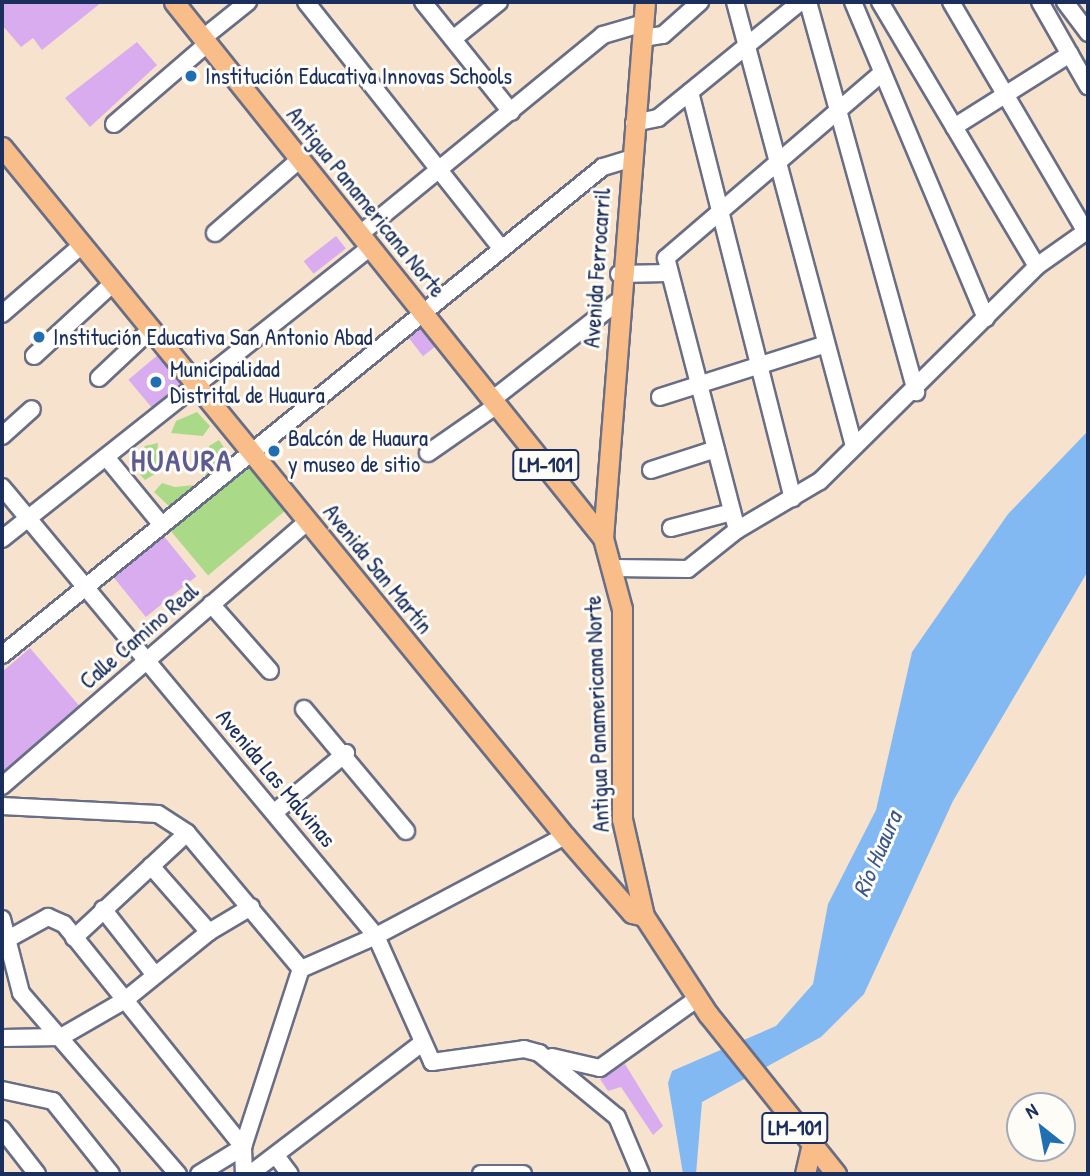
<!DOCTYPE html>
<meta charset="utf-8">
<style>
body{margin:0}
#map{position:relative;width:1090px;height:1176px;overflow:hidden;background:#f7e3cd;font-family:"Patrick Hand",sans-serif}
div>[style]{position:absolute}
.green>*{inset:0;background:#aada88;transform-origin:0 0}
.water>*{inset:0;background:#82b9f2}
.building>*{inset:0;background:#d8acef;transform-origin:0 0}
.roads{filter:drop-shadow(2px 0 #686e85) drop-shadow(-2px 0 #686e85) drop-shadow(0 2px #686e85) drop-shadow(0 -2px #686e85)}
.minor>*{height:16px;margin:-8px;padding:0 8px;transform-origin:8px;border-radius:8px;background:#fff}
.major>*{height:19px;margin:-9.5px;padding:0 9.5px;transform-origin:9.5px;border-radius:9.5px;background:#f8bd89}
.dots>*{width:19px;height:19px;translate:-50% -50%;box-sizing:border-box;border:4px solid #fdfcf7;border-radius:50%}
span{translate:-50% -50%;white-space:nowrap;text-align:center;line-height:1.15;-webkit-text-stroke:6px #fdfcf7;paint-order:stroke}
.shield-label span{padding:2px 5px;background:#fdfcf7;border:2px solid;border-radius:5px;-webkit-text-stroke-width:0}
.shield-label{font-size:21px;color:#1b2f5e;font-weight:700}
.poi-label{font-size:23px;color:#1b2f5e}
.left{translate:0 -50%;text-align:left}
.street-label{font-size:23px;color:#1b2f5e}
.water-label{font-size:24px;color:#3a588a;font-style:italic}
.district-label{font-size:30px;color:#5d5b91;font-weight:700;letter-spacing:2px}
.frame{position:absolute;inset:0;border:4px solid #1b2f5e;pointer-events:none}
.north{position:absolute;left:1006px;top:1092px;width:70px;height:70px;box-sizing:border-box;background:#fdfcf7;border:2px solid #a3aaba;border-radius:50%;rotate:329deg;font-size:19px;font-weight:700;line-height:28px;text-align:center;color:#1b2f5e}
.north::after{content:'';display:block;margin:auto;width:24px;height:32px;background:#1f6fb2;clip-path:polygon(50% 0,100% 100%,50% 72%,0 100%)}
</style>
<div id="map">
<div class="green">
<div style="clip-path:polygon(197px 412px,210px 426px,203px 436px,171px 433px,176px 421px)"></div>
<div style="clip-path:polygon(219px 440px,231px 458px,205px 478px,209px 446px)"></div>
<div style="clip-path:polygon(158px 443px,155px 474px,145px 480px,132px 466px,145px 446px)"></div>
<div style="left:249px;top:464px;width:59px;height:103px;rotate:50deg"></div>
<div style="clip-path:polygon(162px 483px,175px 487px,195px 485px,170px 507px,154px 492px)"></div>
</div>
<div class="water">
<div style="clip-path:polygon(1088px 431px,1088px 571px,953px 801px,864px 994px,821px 1037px,702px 1102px,696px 1174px,683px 1174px,668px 1083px,672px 1071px,776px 1026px,813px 984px,828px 904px,876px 810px,912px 652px,1008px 514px)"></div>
</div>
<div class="building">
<div style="clip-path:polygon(2px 2px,102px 2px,42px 50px,33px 38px,21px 47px,2px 25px)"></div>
<div style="clip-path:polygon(137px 42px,157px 65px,90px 127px,65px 98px)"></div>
<div style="left:336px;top:236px;width:16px;height:41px;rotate:52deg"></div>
<div style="left:423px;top:327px;width:23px;height:18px;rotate:52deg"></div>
<div style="left:159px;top:354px;width:40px;height:40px;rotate:50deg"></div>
<div style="left:163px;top:535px;width:53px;height:65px;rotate:51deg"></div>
<div style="clip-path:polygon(30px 648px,82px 709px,2px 777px,2px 672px)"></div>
<div style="clip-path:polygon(625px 1064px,663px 1126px,653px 1135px,621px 1087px,608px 1091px,600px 1079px)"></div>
</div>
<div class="roads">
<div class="minor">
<div style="left:306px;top:2px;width:315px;rotate:51.6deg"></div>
<div style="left:423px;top:2px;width:141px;rotate:51.3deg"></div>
<div style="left:735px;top:2px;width:460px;rotate:75deg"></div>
<div style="left:808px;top:2px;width:405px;rotate:74.5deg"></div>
<div style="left:853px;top:2px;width:343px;rotate:67.2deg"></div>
<div style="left:880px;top:2px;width:307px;rotate:59.3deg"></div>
<div style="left:951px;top:2px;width:267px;rotate:59.6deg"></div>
<div style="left:1040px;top:2px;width:97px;rotate:60.3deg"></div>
<div style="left:1065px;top:2px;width:39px;rotate:53deg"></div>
<div style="left:203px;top:38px;width:58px;rotate:-38.7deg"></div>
<div style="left:643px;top:38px;width:20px;rotate:-9deg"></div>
<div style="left:663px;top:35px;width:50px;rotate:-41.7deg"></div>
<div style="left:453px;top:39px;width:59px;rotate:-38.8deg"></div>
<div style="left:690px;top:92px;width:419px;rotate:75.8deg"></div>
<div style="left:634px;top:123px;width:25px;rotate:-12deg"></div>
<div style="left:658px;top:118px;width:183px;rotate:-39.2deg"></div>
<div style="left:114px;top:124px;width:123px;rotate:-40.7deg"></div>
<div style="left:954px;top:127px;width:137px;rotate:-32.2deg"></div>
<div style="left:215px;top:233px;width:113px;rotate:-41deg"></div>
<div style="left:360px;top:234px;width:314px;rotate:-39.3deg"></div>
<div style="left:603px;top:35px;width:43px;rotate:-16.3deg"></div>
<div style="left:619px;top:274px;width:49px;rotate:-1.2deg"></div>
<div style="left:2px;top:314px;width:106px;rotate:-40.8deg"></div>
<div style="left:34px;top:356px;width:108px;rotate:-42.7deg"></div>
<div style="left:99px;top:378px;width:71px;rotate:-43.3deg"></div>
<div style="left:660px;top:397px;width:171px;rotate:-17.7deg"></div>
<div style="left:493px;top:399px;width:157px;rotate:-38deg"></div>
<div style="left:2px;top:436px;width:40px;rotate:-42deg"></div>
<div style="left:428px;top:453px;width:84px;rotate:-34.8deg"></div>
<div style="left:106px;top:457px;width:87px;rotate:50.6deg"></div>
<div style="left:651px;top:470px;width:68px;rotate:-17.9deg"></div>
<div style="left:2px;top:487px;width:584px;rotate:50.21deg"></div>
<div style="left:376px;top:936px;width:214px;rotate:-27.9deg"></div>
<div style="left:671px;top:528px;width:63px;rotate:-14.7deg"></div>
<div style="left:737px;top:530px;width:281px;rotate:-104.6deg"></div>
<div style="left:666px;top:258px;width:283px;rotate:-40.6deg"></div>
<div style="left:2px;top:539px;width:471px;rotate:-38.4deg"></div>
<div style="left:614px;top:568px;width:74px;rotate:0.8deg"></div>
<div style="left:688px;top:569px;width:63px;rotate:-38.5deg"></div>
<div style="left:737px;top:530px;width:96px;rotate:-30.6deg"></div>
<div style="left:820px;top:481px;width:305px;rotate:-44.7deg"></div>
<div style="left:1037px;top:266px;width:62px;rotate:-35.2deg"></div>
<div style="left:211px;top:604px;width:89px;rotate:48.6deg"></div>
<div style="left:2px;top:655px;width:774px;rotate:-39.08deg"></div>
<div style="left:603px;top:167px;width:28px;rotate:-17deg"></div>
<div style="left:304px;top:709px;width:159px;rotate:50.1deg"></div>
<div style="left:2px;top:786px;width:405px;rotate:-40.9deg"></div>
<div style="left:2px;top:806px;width:156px;rotate:2.9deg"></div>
<div style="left:158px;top:814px;width:35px;rotate:33deg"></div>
<div style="left:187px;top:833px;width:177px;rotate:50deg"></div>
<div style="left:301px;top:969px;width:82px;rotate:-23.7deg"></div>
<div style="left:376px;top:936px;width:138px;rotate:66deg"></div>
<div style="left:432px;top:1062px;width:93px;rotate:-8deg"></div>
<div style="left:524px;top:1049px;width:16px;rotate:15deg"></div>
<div style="left:539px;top:1053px;width:101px;rotate:39.4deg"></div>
<div style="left:617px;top:1117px;width:62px;rotate:67.2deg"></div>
<div style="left:276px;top:811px;width:91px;rotate:-39.6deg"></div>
<div style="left:151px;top:866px;width:88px;rotate:48.7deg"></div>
<div style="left:103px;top:909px;width:84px;rotate:51.8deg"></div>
<div style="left:2px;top:919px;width:76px;rotate:75.6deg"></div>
<div style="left:21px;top:993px;width:240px;rotate:49.1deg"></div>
<div style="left:74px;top:938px;width:154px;rotate:-42.9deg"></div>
<div style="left:8px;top:939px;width:46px;rotate:-28.8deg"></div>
<div style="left:48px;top:917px;width:17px;rotate:24deg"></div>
<div style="left:64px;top:924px;width:286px;rotate:51.2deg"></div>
<div style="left:243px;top:1147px;width:27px;rotate:88deg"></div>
<div style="left:2px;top:1038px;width:59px;rotate:-1deg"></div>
<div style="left:61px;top:1037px;width:74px;rotate:-30deg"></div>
<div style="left:125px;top:1000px;width:108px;rotate:-39deg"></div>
<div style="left:209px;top:932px;width:49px;rotate:-30.8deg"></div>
<div style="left:552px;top:1057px;width:49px;rotate:12.9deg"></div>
<div style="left:600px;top:1068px;width:120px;rotate:-35.5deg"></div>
<div style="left:2px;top:1090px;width:52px;rotate:12.2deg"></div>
<div style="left:53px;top:1101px;width:93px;rotate:51.5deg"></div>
<div style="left:2px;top:1129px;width:57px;rotate:52.1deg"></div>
<div style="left:277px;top:1157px;width:21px;rotate:53deg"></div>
<div style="left:199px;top:1174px;width:52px;rotate:-31.5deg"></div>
<div style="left:243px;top:1147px;width:187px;rotate:-72deg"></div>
<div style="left:250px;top:1174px;width:216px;rotate:-37.3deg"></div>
<div style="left:481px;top:1174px;width:42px"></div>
</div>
<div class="major">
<div style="left:174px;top:2px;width:687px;rotate:51.33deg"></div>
<div style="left:603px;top:538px;width:73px;rotate:75deg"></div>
<div style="left:622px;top:609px;width:210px;rotate:90deg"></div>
<div style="left:622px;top:819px;width:99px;rotate:77.2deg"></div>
<div style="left:644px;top:916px;width:117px;rotate:56.9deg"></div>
<div style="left:708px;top:1014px;width:205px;rotate:51.3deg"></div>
<div style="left:2px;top:147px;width:890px;rotate:50.75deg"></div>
<div style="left:565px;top:836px;width:102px;rotate:49deg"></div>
<div style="left:632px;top:913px;width:12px;rotate:14deg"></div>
<div style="left:603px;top:538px;width:538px;rotate:-85.52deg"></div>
<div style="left:805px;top:1174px;width:27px;rotate:-77deg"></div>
</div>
</div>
<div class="dots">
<div style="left:191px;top:76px;background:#1f6fb2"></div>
<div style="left:39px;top:337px;background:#1f6fb2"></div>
<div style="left:156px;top:382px;background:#1f6fb2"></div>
<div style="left:274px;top:451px;background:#1f6fb2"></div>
</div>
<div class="shield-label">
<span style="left:546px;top:465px">LM-101</span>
<span style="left:795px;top:1128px">LM-101</span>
</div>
<div class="poi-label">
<span class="left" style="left:205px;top:76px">Institución Educativa Innovas Schools</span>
<span class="left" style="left:53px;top:337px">Institución Educativa San Antonio Abad</span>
<span class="left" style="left:170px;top:382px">Municipalidad<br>Distrital de Huaura</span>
<span class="left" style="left:288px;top:451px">Balcón de Huaura<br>y museo de sitio</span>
</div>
<div class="street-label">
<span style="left:366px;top:202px;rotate:51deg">Antigua Panamericana Norte</span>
<span style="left:597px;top:268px;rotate:-86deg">Avenida Ferrocarril</span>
<span style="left:378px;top:569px;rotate:51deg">Avenida San Martín</span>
<span style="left:139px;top:636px;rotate:-41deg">Calle Camino Real</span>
<span style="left:597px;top:714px;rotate:-92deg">Antigua Panamericana Norte</span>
<span style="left:276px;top:778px;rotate:50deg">Avenida Las Malvinas</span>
</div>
<div class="water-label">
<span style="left:877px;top:854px;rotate:-67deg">Río Huaura</span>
</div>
<div class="district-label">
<span style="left:182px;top:460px">HUAURA</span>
</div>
<div class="frame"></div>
<div class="north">N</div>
</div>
